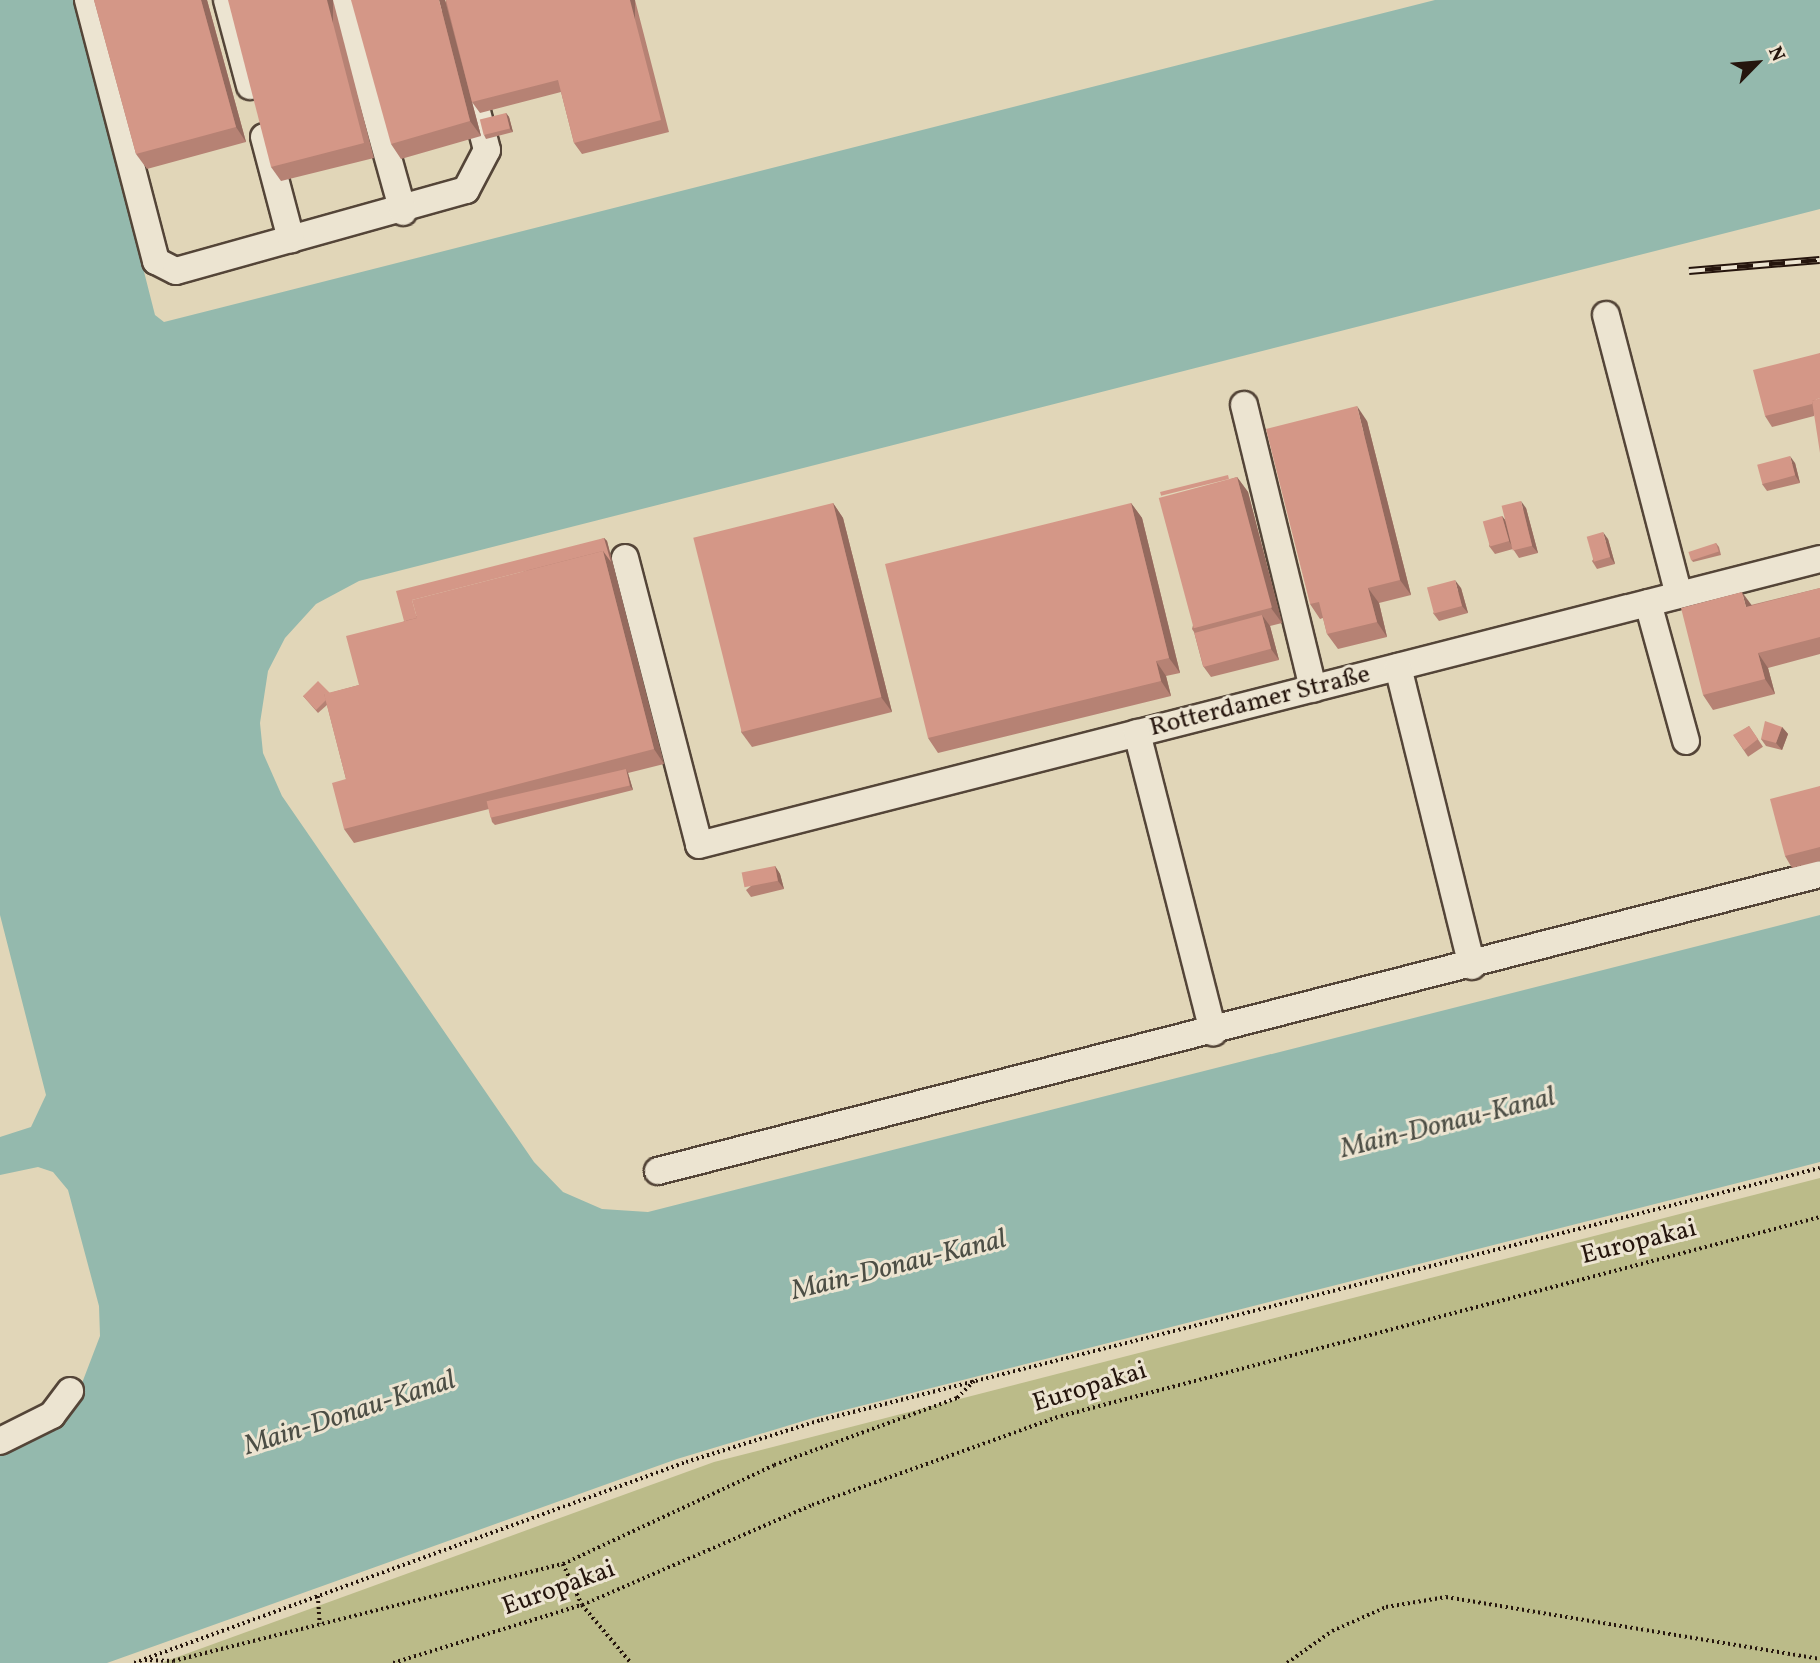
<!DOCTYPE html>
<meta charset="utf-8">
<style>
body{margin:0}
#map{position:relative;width:1820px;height:1663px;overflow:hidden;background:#e1d6b8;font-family:Vollkorn,serif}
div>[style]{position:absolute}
.green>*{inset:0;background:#bbbb89}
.water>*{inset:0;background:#94b9ad}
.path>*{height:3.5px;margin-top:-1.75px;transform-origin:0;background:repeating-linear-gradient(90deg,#25150d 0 2px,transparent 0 5.5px)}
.roads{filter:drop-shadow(2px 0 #544538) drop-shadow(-2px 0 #544538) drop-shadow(0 2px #544538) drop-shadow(0 -2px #544538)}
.minor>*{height:26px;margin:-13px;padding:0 13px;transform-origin:13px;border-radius:13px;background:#ece4d1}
.rail>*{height:8px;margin-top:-4px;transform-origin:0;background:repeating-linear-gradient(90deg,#ece4d1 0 16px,#25150d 0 32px);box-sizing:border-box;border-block:2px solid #25150d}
.wall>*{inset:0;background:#b68274;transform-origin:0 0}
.shaded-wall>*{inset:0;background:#946a5e;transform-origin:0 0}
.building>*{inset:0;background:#d49787;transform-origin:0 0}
span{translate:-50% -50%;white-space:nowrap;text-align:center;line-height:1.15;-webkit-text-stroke:6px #ece4d1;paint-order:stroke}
.street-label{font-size:26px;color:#25150d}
.water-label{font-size:28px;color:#4c4e45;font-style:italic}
.north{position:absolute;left:1722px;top:28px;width:70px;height:70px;-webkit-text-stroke:5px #ece4d1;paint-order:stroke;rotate:65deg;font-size:19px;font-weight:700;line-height:28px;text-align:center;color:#25150d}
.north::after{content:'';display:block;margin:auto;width:24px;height:32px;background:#25150d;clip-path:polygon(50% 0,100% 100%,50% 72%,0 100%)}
</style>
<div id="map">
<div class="green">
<div style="clip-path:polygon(1820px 1178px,1820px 1663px,161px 1663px,714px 1462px)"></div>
</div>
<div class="water">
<div style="clip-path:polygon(0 0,75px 0,155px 315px,164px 322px,1435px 0,1820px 0,1820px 209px,359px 581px,316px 604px,285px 638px,268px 671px,260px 723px,263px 753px,282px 796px,534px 1162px,563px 1192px,602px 1209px,648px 1212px,1820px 915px,1820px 1162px,813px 1418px,677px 1459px,107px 1663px,0 1663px,0 1451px,74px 1404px,100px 1336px,99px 1306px,68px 1190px,53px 1172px,38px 1167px,0 1175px,0 1137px,31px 1127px,46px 1095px,0 915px)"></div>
</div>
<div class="path">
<div style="left:563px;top:1564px;width:45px;rotate:65.1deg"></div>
<div style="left:582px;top:1605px;width:76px;rotate:49.8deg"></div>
<div style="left:318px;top:1596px;width:28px;rotate:86deg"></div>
<div style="left:145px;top:1660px;width:28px;rotate:2deg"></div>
<div style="left:173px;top:1661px;width:402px;rotate:-14deg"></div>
<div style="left:563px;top:1564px;width:233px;rotate:-25.1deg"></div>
<div style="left:774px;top:1465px;width:195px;rotate:-20.1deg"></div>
<div style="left:957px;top:1398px;width:24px;rotate:-45deg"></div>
<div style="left:134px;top:1663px;width:587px;rotate:-20.01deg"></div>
<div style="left:686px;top:1462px;width:141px;rotate:-17.3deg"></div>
<div style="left:821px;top:1420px;width:1030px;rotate:-14.16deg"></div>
<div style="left:393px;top:1663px;width:198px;rotate:-17.1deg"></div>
<div style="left:582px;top:1605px;width:251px;rotate:-23.5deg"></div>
<div style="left:812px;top:1505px;width:264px;rotate:-19.7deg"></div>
<div style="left:1061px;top:1416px;width:785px;rotate:-14.69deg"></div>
<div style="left:1287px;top:1663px;width:55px;rotate:-35.4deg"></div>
<div style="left:1332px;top:1631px;width:59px;rotate:-24deg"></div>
<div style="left:1386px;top:1607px;width:61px;rotate:-9.5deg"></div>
<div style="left:1446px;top:1597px;width:379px;rotate:9.4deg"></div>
</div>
<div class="roads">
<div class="minor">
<div style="left:88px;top:0;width:270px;rotate:75.4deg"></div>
<div style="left:156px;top:261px;width:22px;rotate:27deg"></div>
<div style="left:176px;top:271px;width:301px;rotate:-15.6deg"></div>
<div style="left:466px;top:190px;width:45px;rotate:-62.3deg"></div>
<div style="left:487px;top:150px;width:80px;rotate:-104.6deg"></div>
<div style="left:227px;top:0;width:89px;rotate:75deg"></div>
<div style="left:344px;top:0;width:220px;rotate:74.4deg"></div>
<div style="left:264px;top:137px;width:106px;rotate:75.2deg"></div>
<div style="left:1606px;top:315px;width:289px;rotate:75.4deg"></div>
<div style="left:1244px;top:405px;width:292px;rotate:76.3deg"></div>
<div style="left:625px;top:558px;width:296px;rotate:75.5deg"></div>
<div style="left:699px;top:845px;width:1157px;rotate:-14.31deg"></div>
<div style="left:1648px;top:603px;width:143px;rotate:74.6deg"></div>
<div style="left:1398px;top:667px;width:308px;rotate:76.1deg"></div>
<div style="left:1137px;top:733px;width:309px;rotate:75.7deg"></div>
<div style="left:658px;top:1171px;width:1199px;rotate:-14.34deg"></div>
<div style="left:0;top:1441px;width:58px;rotate:-26.6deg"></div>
<div style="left:52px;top:1415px;width:30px;rotate:-53deg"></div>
</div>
</div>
<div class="rail">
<div style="left:1689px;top:271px;width:131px;rotate:-4.8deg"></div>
</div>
<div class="wall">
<div style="clip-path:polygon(94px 0,207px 0,246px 142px,147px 169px,136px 154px)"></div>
<div style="clip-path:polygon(333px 0,374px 158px,281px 181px,271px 167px)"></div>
<div style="clip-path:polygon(446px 0,635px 0,669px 132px,582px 154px,574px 143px,561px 92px,480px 113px,472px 102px,481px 136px,401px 159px,391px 144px)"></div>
<div style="clip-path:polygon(506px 113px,509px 117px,513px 132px,486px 139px,484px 135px)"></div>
<div style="clip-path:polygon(1820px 353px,1814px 416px,1772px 427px,1765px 416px)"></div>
<div style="clip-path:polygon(1367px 421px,1411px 595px,1379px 603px,1387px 637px,1338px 649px,1327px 634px,1323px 618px,1320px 619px,1310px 604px)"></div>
<div style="clip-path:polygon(1795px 463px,1800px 483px,1767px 491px,1762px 484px)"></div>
<div style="clip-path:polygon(1237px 477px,1248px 492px,1282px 623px,1270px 626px,1279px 660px,1211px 677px,1203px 666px,1194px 632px,1192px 629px,1231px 479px)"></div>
<div style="clip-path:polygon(833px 503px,843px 518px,892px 712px,752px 747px,741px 732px)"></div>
<div style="clip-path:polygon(1131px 503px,1142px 518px,1180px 673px,1166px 676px,1171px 696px,938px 753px,928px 738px)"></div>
<div style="clip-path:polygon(1526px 508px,1538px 553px,1519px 558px,1513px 549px,1495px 554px,1489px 546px,1502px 516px,1506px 521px)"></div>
<div style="clip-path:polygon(604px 538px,607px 541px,664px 764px,628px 773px,633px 790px,495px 825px,492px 822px,489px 809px,354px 843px,344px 829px,346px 779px,327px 705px,318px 713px,303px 696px,330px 693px,359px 685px,404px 621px)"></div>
<div style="clip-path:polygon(1608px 539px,1615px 564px,1597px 569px,1592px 561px)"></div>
<div style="clip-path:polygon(1716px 543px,1719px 547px,1721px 555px,1693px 562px,1691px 559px)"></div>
<div style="clip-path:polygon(1461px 588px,1468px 613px,1439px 621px,1433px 613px)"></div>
<div style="clip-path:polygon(1820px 588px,1820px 654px,1768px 668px,1775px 694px,1713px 710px,1703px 695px,1751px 605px)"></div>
<div style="left:1749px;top:726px;width:25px;height:18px;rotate:56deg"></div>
<div style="clip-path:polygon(1782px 727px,1788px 734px,1782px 750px,1766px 746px,1761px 739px)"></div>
<div style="clip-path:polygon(1820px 786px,1820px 861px,1792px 868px,1785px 856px)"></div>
<div style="clip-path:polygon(775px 866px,780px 874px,784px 889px,751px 897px,746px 890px)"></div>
</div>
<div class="shaded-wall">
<div style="clip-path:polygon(201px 0,207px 0,246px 142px,236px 127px)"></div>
<div style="left:327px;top:0;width:6px;height:148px"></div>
<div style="clip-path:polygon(439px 0,445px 0,481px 136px,470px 121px)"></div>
<div style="left:630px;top:0;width:5px;height:124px"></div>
<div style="clip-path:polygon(506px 113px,509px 117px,513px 132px,510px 129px)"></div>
<div style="clip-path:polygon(1357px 406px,1367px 421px,1411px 595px,1400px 580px)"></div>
<div style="clip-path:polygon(1790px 456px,1795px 463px,1800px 483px,1795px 475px)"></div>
<div style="clip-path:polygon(1237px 477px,1248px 492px,1282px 623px,1271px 608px)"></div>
<div style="clip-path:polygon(1521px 501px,1526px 508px,1538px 553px,1532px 546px)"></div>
<div style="clip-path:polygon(833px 503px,843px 518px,892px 712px,881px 697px)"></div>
<div style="clip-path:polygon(1131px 503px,1142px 518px,1180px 673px,1169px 658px)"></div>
<div style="clip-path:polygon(1502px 516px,1508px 524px,1514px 549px,1509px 541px)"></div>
<div style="clip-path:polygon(1603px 532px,1608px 539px,1615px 564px,1610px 557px)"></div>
<div style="clip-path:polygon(604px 538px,607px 541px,664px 764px,654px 749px,603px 551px)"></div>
<div style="clip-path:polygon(1455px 580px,1461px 588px,1468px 613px,1462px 606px)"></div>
<div style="clip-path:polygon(1368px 588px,1379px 603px,1387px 637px,1377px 622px)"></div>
<div style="clip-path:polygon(1742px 592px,1753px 607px,1746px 607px)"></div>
<div style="clip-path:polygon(1262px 615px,1270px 626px,1279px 660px,1271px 649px)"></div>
<div style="clip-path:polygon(1758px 653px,1768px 668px,1775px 694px,1765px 679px)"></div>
<div style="clip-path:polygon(1156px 661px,1166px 676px,1171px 696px,1161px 681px)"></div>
<div style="clip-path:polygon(1782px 727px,1788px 734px,1782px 750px,1776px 743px)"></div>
<div style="clip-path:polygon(626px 769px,628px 773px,633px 790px,630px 786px)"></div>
<div style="clip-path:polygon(775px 866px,780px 874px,784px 889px,778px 881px)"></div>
</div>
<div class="building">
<div style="clip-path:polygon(94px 0,201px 0,236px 127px,136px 154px)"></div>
<div style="clip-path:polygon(228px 0,327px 0,364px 143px,271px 167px)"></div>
<div style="clip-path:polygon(351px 0,439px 0,470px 121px,391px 144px)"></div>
<div style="clip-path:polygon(446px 0,630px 0,661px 120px,574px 143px,558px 80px,472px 102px)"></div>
<div style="left:506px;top:113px;width:16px;height:27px;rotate:76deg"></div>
<div style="clip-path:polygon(1820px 353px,1820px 398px,1812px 401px,1812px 404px,1765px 416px,1753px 370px)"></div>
<div style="clip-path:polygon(1820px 398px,1820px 453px,1812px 401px)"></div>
<div style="clip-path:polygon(1357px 406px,1400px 580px,1368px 588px,1377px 622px,1327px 634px,1319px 602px,1310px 604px,1266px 429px)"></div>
<div style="left:1790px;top:456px;width:20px;height:34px;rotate:75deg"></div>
<div style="left:1228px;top:475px;width:4px;height:70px;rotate:76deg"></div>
<div style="left:1237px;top:477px;width:135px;height:81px;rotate:75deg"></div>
<div style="left:1521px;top:501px;width:46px;height:20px;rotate:76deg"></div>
<div style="left:833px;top:503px;width:200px;height:144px;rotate:76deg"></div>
<div style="clip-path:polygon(1131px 503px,1169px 658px,1156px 661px,1161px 681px,928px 738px,885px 564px)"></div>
<div style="left:1502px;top:516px;width:26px;height:20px;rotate:74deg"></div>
<div style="left:1603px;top:532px;width:26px;height:17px;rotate:74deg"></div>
<div style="clip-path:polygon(604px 538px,611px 562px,603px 551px,412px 600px,417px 618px,404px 621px,396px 591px)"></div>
<div style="left:1716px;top:543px;width:9px;height:29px;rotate:72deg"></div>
<div style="clip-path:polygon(603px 551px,654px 749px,344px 829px,332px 783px,346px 779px,324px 694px,359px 685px,346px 636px,417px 618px,412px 600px)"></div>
<div style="left:1455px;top:580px;width:27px;height:29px;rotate:75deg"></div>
<div style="clip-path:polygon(1820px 588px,1820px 637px,1758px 653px,1765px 679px,1703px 695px,1681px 608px,1742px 592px,1746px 607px)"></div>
<div style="left:1262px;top:615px;width:35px;height:70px;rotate:75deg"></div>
<div style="clip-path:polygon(318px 681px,330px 693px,324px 694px,326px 700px,316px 710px,303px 696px)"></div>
<div style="clip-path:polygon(1765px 721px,1782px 727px,1776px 743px,1761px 739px)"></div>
<div style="clip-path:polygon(1749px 726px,1758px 739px,1744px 750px,1733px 735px)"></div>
<div style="left:626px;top:769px;width:17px;height:143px;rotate:77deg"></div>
<div style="clip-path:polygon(1820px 786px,1820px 847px,1785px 856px,1770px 799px)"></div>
<div style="left:775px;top:866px;width:15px;height:34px;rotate:79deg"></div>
</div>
<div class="street-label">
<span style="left:1260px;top:702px;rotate:-14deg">Rotterdamer Straße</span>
<span style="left:1639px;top:1243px;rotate:-14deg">Europakai</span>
<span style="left:1090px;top:1388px;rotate:-17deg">Europakai</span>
<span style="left:559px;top:1589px;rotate:-20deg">Europakai</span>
</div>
<div class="water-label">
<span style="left:1448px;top:1124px;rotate:-14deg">Main-Donau-Kanal</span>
<span style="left:899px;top:1266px;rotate:-14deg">Main-Donau-Kanal</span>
<span style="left:350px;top:1414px;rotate:-18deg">Main-Donau-Kanal</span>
</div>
<div class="north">N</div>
</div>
